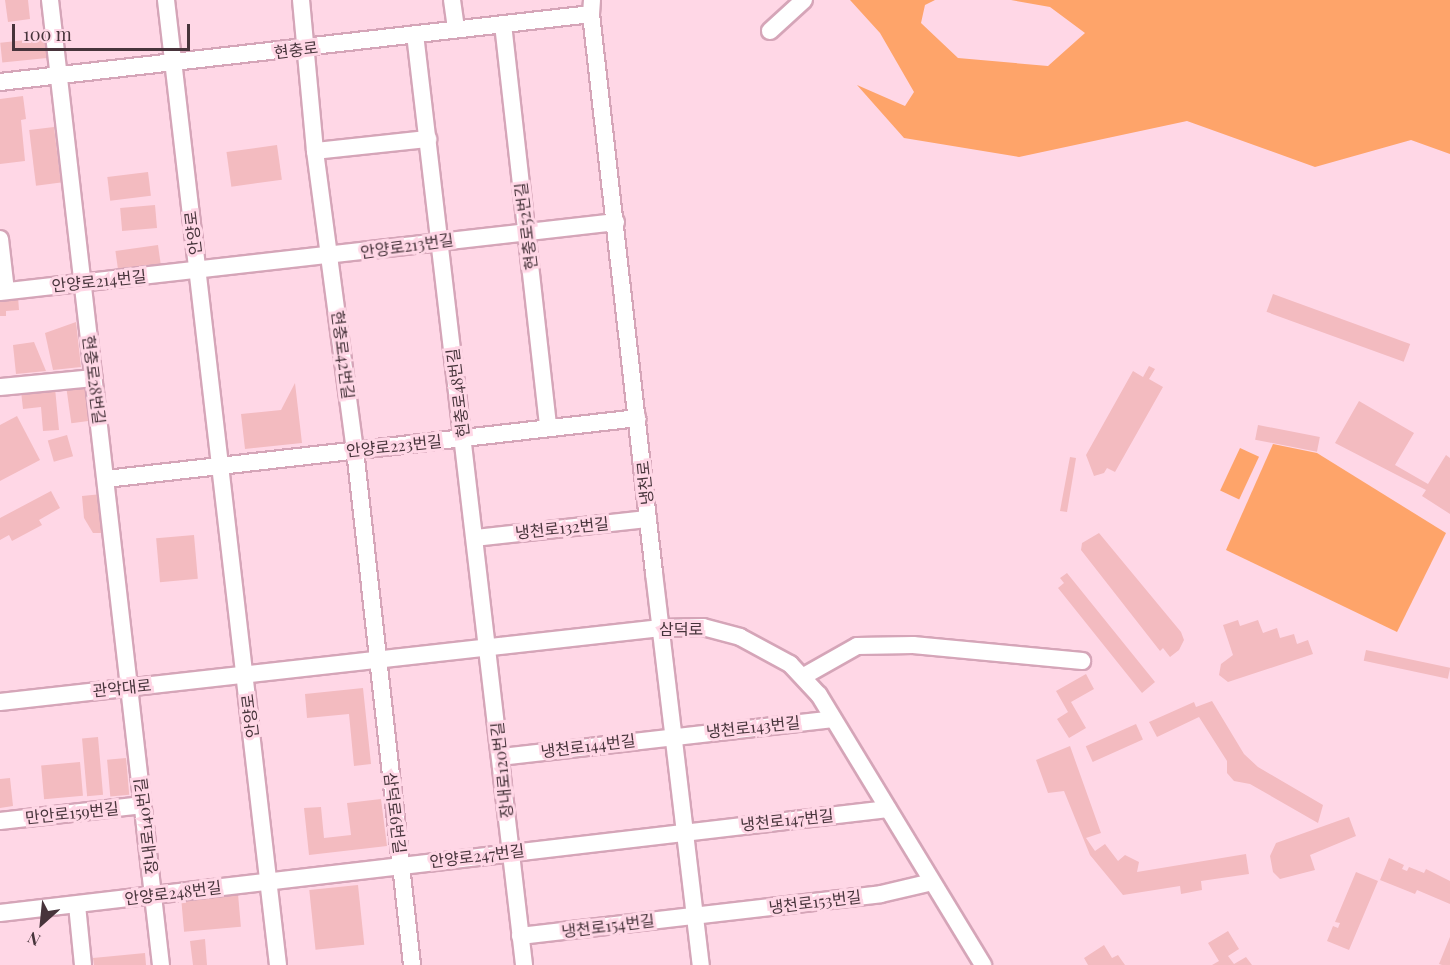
<!DOCTYPE html>
<meta charset="utf-8">
<style>
body{margin:0}
#map{position:relative;width:1450px;height:965px;overflow:hidden;background:#ffd7e6;font-family:"Playfair Display","Noto Sans KR",serif}
div>[style]{position:absolute}
.green>*{inset:0;background:#fea46a;transform-origin:0 0}
.building>*{inset:0;background:#f3bbc0;transform-origin:0 0}
.roads{filter:drop-shadow(2px 0 #d5a5b8) drop-shadow(-2px 0 #d5a5b8) drop-shadow(0 2px #d5a5b8) drop-shadow(0 -2px #d5a5b8)}
.minor>*{height:16px;margin:-8px;padding:0 8px;transform-origin:8px;border-radius:8px;background:#fff}
span{translate:-50% -50%;white-space:nowrap;text-align:center;line-height:1.15;-webkit-text-stroke:6px #ffd7e6;paint-order:stroke}
.street-label{font-size:16px;color:#47343b}
.north{position:absolute;left:12px;top:893px;width:60px;height:60px;-webkit-text-stroke:4px #ffd7e6;paint-order:stroke;rotate:207deg;font-size:16px;font-weight:700;line-height:24px;text-align:center;color:#47343b}
.north::after{content:'';display:block;margin:auto;width:21px;height:27px;background:#47343b;clip-path:polygon(50% 0,100% 100%,50% 72%,0 100%)}
.scale{position:absolute;left:12px;top:24px;width:178px;height:27px;box-sizing:border-box;border:3px solid #47343b;border-top:0;padding-left:8px;font-size:18px;line-height:21px;white-space:nowrap;color:#47343b;-webkit-text-stroke:4px #ffd7e6;paint-order:stroke}
</style>
<div id="map">
<div class="green">
<div style="clip-path:polygon(850px 0,935px 0,925px 5px,921px 23px,958px 58px,1048px 66px,1085px 33px,1050px 7px,1011px 0,1450px 0,1450px 154px,1411px 140px,1315px 167px,1187px 121px,1019px 157px,904px 138px,857px 85px,905px 106px,914px 92px,880px 33px)"></div>
<div style="clip-path:polygon(1273px 444px,1317px 453px,1446px 533px,1397px 632px,1226px 550px)"></div>
<div style="left:1240px;top:448px;width:21px;height:47px;rotate:25deg"></div>
</div>
<div class="building">
<div style="clip-path:polygon(5px 0,28px 0,30px 19px,8px 22px)"></div>
<div style="left:45px;top:38px;width:20px;height:45px;rotate:84deg"></div>
<div style="clip-path:polygon(23px 96px,26px 119px,21px 120px,25px 161px,0 164px,0 99px)"></div>
<div style="left:54px;top:127px;width:56px;height:25px;rotate:83deg"></div>
<div style="left:277px;top:145px;width:35px;height:51px;rotate:82deg"></div>
<div style="left:148px;top:172px;width:24px;height:41px;rotate:83deg"></div>
<div style="left:155px;top:205px;width:23px;height:35px;rotate:85deg"></div>
<div style="left:158px;top:245px;width:22px;height:43px;rotate:82deg"></div>
<div style="left:1273px;top:294px;width:146px;height:19px;rotate:20deg"></div>
<div style="clip-path:polygon(18px 296px,19px 310px,6px 311px,6px 316px,0 316px,0 297px)"></div>
<div style="clip-path:polygon(76px 322px,81px 367px,53px 370px,45px 333px)"></div>
<div style="clip-path:polygon(34px 342px,46px 371px,16px 374px,13px 345px)"></div>
<div style="clip-path:polygon(1149px 366px,1155px 369px,1149px 379px,1163px 387px,1115px 472px,1107px 468px,1104px 473px,1094px 476px,1086px 455px,1133px 371px,1143px 377px)"></div>
<div style="clip-path:polygon(295px 383px,302px 443px,245px 449px,241px 414px,281px 410px)"></div>
<div style="left:85px;top:384px;width:37px;height:19px;rotate:82deg"></div>
<div style="clip-path:polygon(55px 388px,59px 430px,43px 431px,41px 407px,23px 409px,21px 391px)"></div>
<div style="clip-path:polygon(1359px 401px,1414px 433px,1395px 465px,1428px 484px,1446px 455px,1450px 458px,1450px 514px,1422px 496px,1426px 490px,1335px 443px)"></div>
<div style="clip-path:polygon(17px 416px,40px 460px,0 481px,0 425px)"></div>
<div style="left:1258px;top:425px;width:63px;height:15px;rotate:11deg"></div>
<div style="left:67px;top:435px;width:22px;height:20px;rotate:74deg"></div>
<div style="clip-path:polygon(1070px 457px,1076px 458px,1067px 512px,1060px 511px)"></div>
<div style="clip-path:polygon(51px 491px,60px 508px,39px 520px,42px 525px,12px 541px,9px 535px,0 540px,0 518px)"></div>
<div style="clip-path:polygon(102px 494px,105px 533px,93px 533px,84px 518px,82px 496px)"></div>
<div style="clip-path:polygon(1099px 533px,1181px 632px,1184px 640px,1179px 650px,1170px 657px,1163px 648px,1160px 651px,1081px 550px,1082px 543px)"></div>
<div style="left:194px;top:535px;width:44px;height:38px;rotate:85deg"></div>
<div style="clip-path:polygon(1067px 573px,1155px 682px,1142px 693px,1058px 588px,1064px 583px,1060px 578px)"></div>
<div style="clip-path:polygon(1238px 620px,1240px 626px,1258px 620px,1263px 633px,1277px 628px,1280px 638px,1294px 634px,1297px 644px,1308px 640px,1313px 654px,1228px 682px,1219px 675px,1221px 664px,1233px 655px,1223px 625px)"></div>
<div style="left:1366px;top:650px;width:86px;height:11px;rotate:12deg"></div>
<div style="clip-path:polygon(1086px 674px,1094px 689px,1071px 702px,1086px 728px,1069px 738px,1057px 719px,1068px 712px,1056px 691px)"></div>
<div style="clip-path:polygon(363px 688px,371px 764px,354px 766px,349px 714px,307px 718px,305px 694px)"></div>
<div style="clip-path:polygon(1212px 701px,1244px 754px,1258px 767px,1323px 805px,1318px 823px,1250px 784px,1234px 781px,1227px 773px,1227px 761px,1199px 717px,1157px 737px,1149px 722px,1194px 702px,1196px 707px)"></div>
<div style="left:1136px;top:724px;width:17px;height:55px;rotate:66deg"></div>
<div style="left:98px;top:737px;width:58px;height:16px;rotate:85deg"></div>
<div style="clip-path:polygon(1070px 746px,1101px 833px,1086px 838px,1095px 851px,1105px 844px,1118px 861px,1125px 855px,1139px 862px,1137px 872px,1246px 854px,1249px 874px,1201px 881px,1202px 890px,1181px 894px,1180px 886px,1123px 895px,1090px 855px,1064px 791px,1048px 793px,1036px 760px)"></div>
<div style="left:126px;top:758px;width:37px;height:19px;rotate:85deg"></div>
<div style="left:80px;top:762px;width:34px;height:39px;rotate:85deg"></div>
<div style="clip-path:polygon(10px 778px,13px 806px,0 808px,0 779px)"></div>
<div style="clip-path:polygon(381px 799px,387px 846px,309px 855px,304px 808px,321px 807px,324px 838px,351px 835px,347px 803px)"></div>
<div style="clip-path:polygon(1349px 817px,1356px 836px,1310px 855px,1315px 870px,1280px 879px,1273px 872px,1270px 856px,1276px 843px)"></div>
<div style="clip-path:polygon(1389px 858px,1404px 865px,1402px 869px,1407px 871px,1409px 867px,1424px 873px,1426px 869px,1450px 881px,1450px 904px,1417px 890px,1415px 894px,1380px 880px)"></div>
<div style="clip-path:polygon(1356px 872px,1378px 881px,1349px 950px,1327px 941px,1333px 926px,1338px 928px,1340px 923px,1335px 922px)"></div>
<div style="left:358px;top:885px;width:60px;height:49px;rotate:84deg"></div>
<div style="left:238px;top:894px;width:33px;height:57px;rotate:85deg"></div>
<div style="clip-path:polygon(1228px 931px,1239px 949px,1228px 956px,1234px 964px,1246px 957px,1252px 965px,1212px 965px,1219px 961px,1208px 943px)"></div>
<div style="clip-path:polygon(1450px 937px,1450px 965px,1442px 965px,1439px 964px)"></div>
<div style="clip-path:polygon(205px 939px,207px 965px,193px 965px,190px 941px)"></div>
<div style="clip-path:polygon(1104px 945px,1112px 958px,1118px 955px,1125px 965px,1088px 965px,1084px 958px)"></div>
<div style="clip-path:polygon(145px 953px,146px 965px,94px 965px,93px 958px)"></div>
</div>
<div class="roads">
<div class="minor">
<div style="left:50px;top:0;width:971px;rotate:83.44deg"></div>
<div style="left:166px;top:0;width:971px;rotate:83.38deg"></div>
<div style="left:301px;top:0;width:152px;rotate:84.7deg"></div>
<div style="left:315px;top:151px;width:302px;rotate:82.4deg"></div>
<div style="left:355px;top:450px;width:518px;rotate:83.68deg"></div>
<div style="left:452px;top:0;width:29px;rotate:82deg"></div>
<div style="left:592px;top:0;width:14px;rotate:94deg"></div>
<div style="left:591px;top:14px;width:563px;rotate:83.57deg"></div>
<div style="left:654px;top:573px;width:395px;rotate:83.2deg"></div>
<div style="left:503px;top:24px;width:406px;rotate:83.6deg"></div>
<div style="left:770px;top:31px;width:46px;rotate:-42.4deg"></div>
<div style="left:415px;top:34px;width:937px;rotate:83.32deg"></div>
<div style="left:0;top:82px;width:595px;rotate:-6.56deg"></div>
<div style="left:315px;top:151px;width:114px;rotate:-6.1deg"></div>
<div style="left:0;top:239px;width:52px;rotate:83.4deg"></div>
<div style="left:0;top:292px;width:620px;rotate:-6.48deg"></div>
<div style="left:0;top:387px;width:94px;rotate:-5.5deg"></div>
<div style="left:106px;top:479px;width:535px;rotate:-6.54deg"></div>
<div style="left:475px;top:538px;width:174px;rotate:-6.3deg"></div>
<div style="left:804px;top:676px;width:61px;rotate:-29.5deg"></div>
<div style="left:857px;top:646px;width:56px;rotate:-1deg"></div>
<div style="left:913px;top:645px;width:170px;rotate:5.4deg"></div>
<div style="left:0;top:702px;width:665px;rotate:-6.39deg"></div>
<div style="left:661px;top:628px;width:42px;rotate:-1.4deg"></div>
<div style="left:703px;top:627px;width:38px;rotate:15deg"></div>
<div style="left:740px;top:637px;width:57px;rotate:28.4deg"></div>
<div style="left:790px;top:664px;width:42px;rotate:46.9deg"></div>
<div style="left:819px;top:695px;width:316px;rotate:58.7deg"></div>
<div style="left:501px;top:757px;width:333px;rotate:-6.5deg"></div>
<div style="left:0;top:821px;width:144px;rotate:-6.4deg"></div>
<div style="left:77px;top:905px;width:60px;rotate:84.3deg"></div>
<div style="left:0;top:913px;width:894px;rotate:-6.68deg"></div>
<div style="left:520px;top:936px;width:363px;rotate:-6.6deg"></div>
<div style="left:881px;top:894px;width:52px;rotate:-13.2deg"></div>
</div>
</div>
<div class="street-label">
<span style="left:296px;top:50px;rotate:-7deg">현충로</span>
<span style="left:526px;top:226px;rotate:-97deg">현충로52번길</span>
<span style="left:193px;top:233px;rotate:-97deg">안양로</span>
<span style="left:407px;top:246px;rotate:-8deg">안양로213번길</span>
<span style="left:99px;top:281px;rotate:-6deg">안양로214번길</span>
<span style="left:343px;top:355px;rotate:83deg">현충로42번길</span>
<span style="left:94px;top:380px;rotate:83deg">현충로28번길</span>
<span style="left:458px;top:393px;rotate:-97deg">현충로48번길</span>
<span style="left:394px;top:446px;rotate:-6deg">안양로223번길</span>
<span style="left:645px;top:483px;rotate:-96deg">냉천로</span>
<span style="left:562px;top:528px;rotate:-6deg">냉천로132번길</span>
<span style="left:681px;top:629px">삼덕로</span>
<span style="left:122px;top:688px;rotate:-6deg">관악대로</span>
<span style="left:250px;top:716px;rotate:-97deg">안양로</span>
<span style="left:753px;top:727px;rotate:-6deg">냉천로143번길</span>
<span style="left:588px;top:746px;rotate:-7deg">냉천로144번길</span>
<span style="left:502px;top:770px;rotate:-96deg">장내로120번길</span>
<span style="left:72px;top:813px;rotate:-6deg">만안로159번길</span>
<span style="left:395px;top:813px;rotate:83deg">삼덕로6번길</span>
<span style="left:787px;top:820px;rotate:-6deg">냉천로147번길</span>
<span style="left:146px;top:826px;rotate:-97deg">장내로140번길</span>
<span style="left:477px;top:856px;rotate:-7deg">안양로247번길</span>
<span style="left:173px;top:893px;rotate:-7deg">안양로248번길</span>
<span style="left:815px;top:902px;rotate:-7deg">냉천로153번길</span>
<span style="left:608px;top:926px;rotate:-7deg">냉천로154번길</span>
</div>
<div class="north">N</div>
<div class="scale">100 m</div>
</div>
